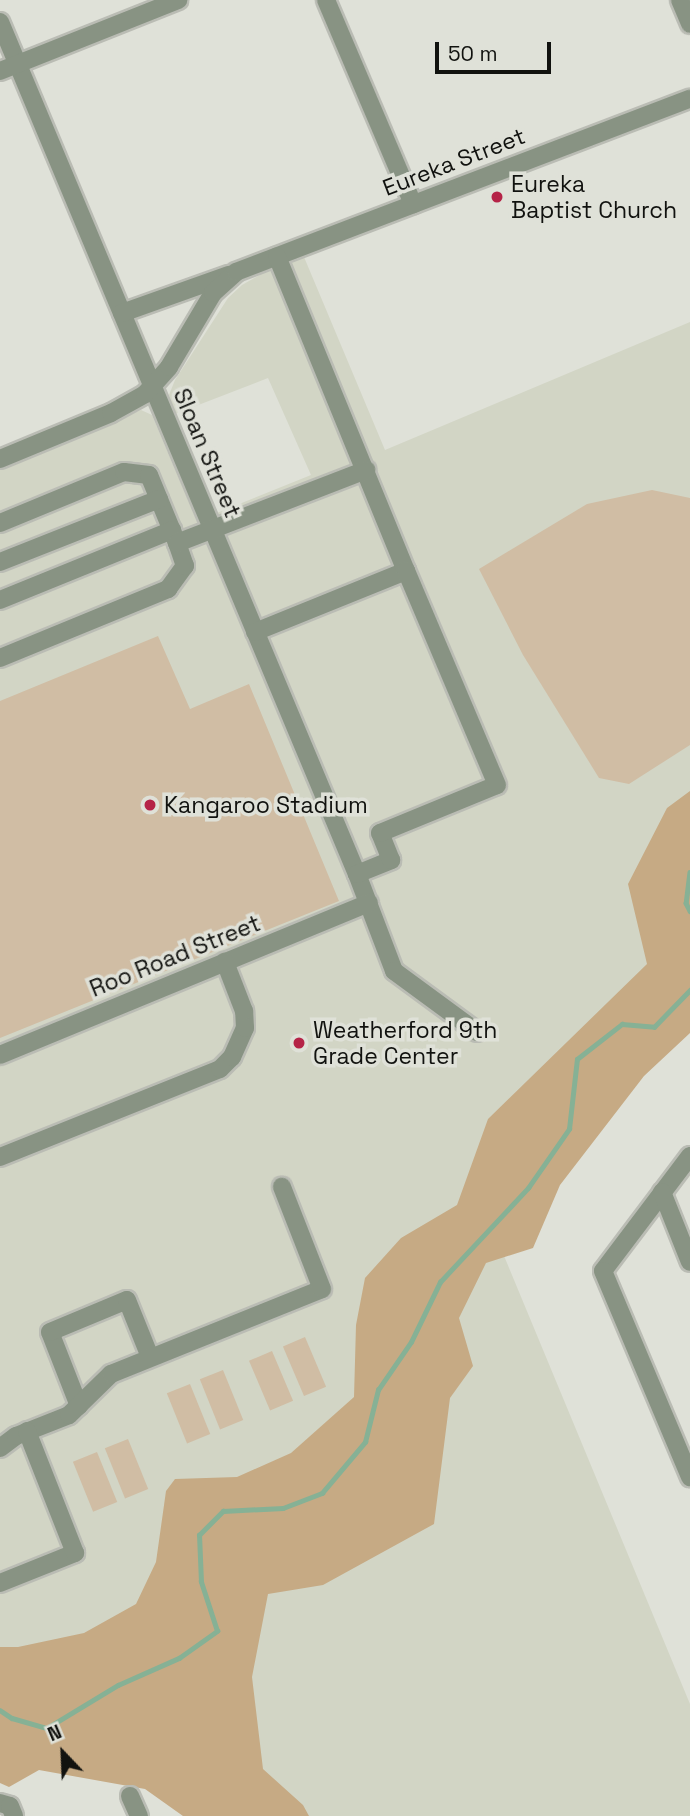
<!DOCTYPE html>
<style>
body{margin:0}
#map{position:relative;width:690px;height:1816px;overflow:hidden;background:#dfe1d8;font-family:"Space Grotesk",sans-serif}
div>[style]{position:absolute}
.built>*{inset:0;background:#d2d5c5}
.green>*{inset:0;background:#d0bda4;transform-origin:0 0}
.forest>*{inset:0;background:#c6aa84}
.stream>*{height:4.5px;margin:-2.25px;padding:0 2.25px;transform-origin:2.25px;border-radius:2.25px;background:#86b195}
.roads{filter:drop-shadow(2px 0 #babcb4) drop-shadow(-2px 0 #babcb4) drop-shadow(0 2px #babcb4) drop-shadow(0 -2px #babcb4)}
.minor>*{height:18px;margin:-9px;padding:0 9px;transform-origin:9px;border-radius:9px;background:#889383}
.dots>*{width:19px;height:19px;translate:-50% -50%;box-sizing:border-box;border:4px solid #dfe1d8;border-radius:50%}
span{translate:-50% -50%;white-space:nowrap;text-align:center;line-height:1.15;-webkit-text-stroke:7px #dfe1d8;paint-order:stroke}
.street-label{font-size:23px;color:#11120f}
.poi-label{font-size:23px;color:#11120f}
.left{translate:0 -50%;text-align:left}
.north{position:absolute;left:28px;top:1718px;width:70px;height:70px;-webkit-text-stroke:5px #dfe1d8;paint-order:stroke;rotate:337deg;font-size:19px;font-weight:700;line-height:28px;text-align:center;color:#11120f}
.north::after{content:'';display:block;margin:auto;width:24px;height:32px;background:#11120f;clip-path:polygon(50% 0,100% 100%,50% 72%,0 100%)}
.scale{position:absolute;left:435px;top:42px;width:116px;height:32px;box-sizing:border-box;border:4px solid #11120f;border-top:0;padding-left:9px;font-size:21px;line-height:24px;white-space:nowrap;color:#11120f;-webkit-text-stroke:5px #dfe1d8;paint-order:stroke}
</style>
<div id="map">
<div class="built">
<div style="clip-path:polygon(304px 257px,385px 450px,690px 322px,690px 910px,502px 1251px,690px 1704px,690px 1816px,279px 1816px,0 1705px,0 469px,141px 410px,152px 415px,197px 521px,311px 475px,268px 378px,175px 414px,169px 395px,175px 380px,228px 298px,242px 285px,265px 272px)"></div>
</div>
<div class="green">
<div style="clip-path:polygon(652px 490px,690px 498px,690px 745px,629px 784px,599px 778px,523px 655px,479px 569px,587px 504px)"></div>
<div style="clip-path:polygon(158px 636px,190px 709px,249px 684px,339px 901px,0 1038px,0 701px)"></div>
<div style="left:305px;top:1337px;width:54px;height:24px;rotate:67deg"></div>
<div style="left:272px;top:1351px;width:54px;height:25px;rotate:67deg"></div>
<div style="left:223px;top:1370px;width:54px;height:25px;rotate:68deg"></div>
<div style="left:190px;top:1384px;width:54px;height:25px;rotate:68deg"></div>
<div style="left:128px;top:1439px;width:54px;height:25px;rotate:68deg"></div>
<div style="left:97px;top:1452px;width:54px;height:26px;rotate:68deg"></div>
</div>
<div class="forest">
<div style="clip-path:polygon(690px 791px,690px 1033px,644px 1076px,560px 1185px,533px 1248px,486px 1263px,459px 1318px,473px 1366px,450px 1398px,434px 1524px,323px 1585px,268px 1594px,252px 1677px,263px 1769px,303px 1805px,309px 1816px,183px 1816px,145px 1789px,39px 1770px,9px 1787px,0 1783px,0 1647px,18px 1647px,84px 1633px,136px 1604px,156px 1562px,166px 1491px,175px 1479px,237px 1477px,291px 1453px,354px 1397px,356px 1325px,365px 1278px,401px 1238px,457px 1205px,488px 1119px,647px 964px,628px 884px,667px 808px)"></div>
</div>
<div class="stream">
<div style="left:690px;top:872px;width:31px;rotate:97deg"></div>
<div style="left:686px;top:903px;width:9px;rotate:63deg"></div>
<div style="left:0;top:1710px;width:14px;rotate:34deg"></div>
<div style="left:12px;top:1718px;width:36px;rotate:16deg"></div>
<div style="left:47px;top:1728px;width:83px;rotate:-31.2deg"></div>
<div style="left:118px;top:1685px;width:67px;rotate:-23.9deg"></div>
<div style="left:179px;top:1658px;width:47px;rotate:-35.4deg"></div>
<div style="left:217px;top:1631px;width:52px;rotate:-108.1deg"></div>
<div style="left:201px;top:1582px;width:47px;rotate:-92.4deg"></div>
<div style="left:199px;top:1535px;width:34px;rotate:-45deg"></div>
<div style="left:223px;top:1511px;width:60px;rotate:-2.9deg"></div>
<div style="left:283px;top:1508px;width:42px;rotate:-21deg"></div>
<div style="left:322px;top:1493px;width:67px;rotate:-49.9deg"></div>
<div style="left:365px;top:1442px;width:54px;rotate:-76deg"></div>
<div style="left:378px;top:1390px;width:58px;rotate:-55.5deg"></div>
<div style="left:411px;top:1342px;width:67px;rotate:-64.2deg"></div>
<div style="left:440px;top:1282px;width:129px;rotate:-46.9deg"></div>
<div style="left:528px;top:1188px;width:72px;rotate:-55.2deg"></div>
<div style="left:569px;top:1129px;width:70px;rotate:-83.5deg"></div>
<div style="left:577px;top:1059px;width:57px;rotate:-37.9deg"></div>
<div style="left:622px;top:1024px;width:32px;rotate:5deg"></div>
<div style="left:654px;top:1027px;width:52px;rotate:-45.8deg"></div>
</div>
<div class="roads">
<div class="minor">
<div style="left:326px;top:0;width:222px;rotate:66.9deg"></div>
<div style="left:680px;top:0;width:26px;rotate:67deg"></div>
<div style="left:0;top:22px;width:924px;rotate:67.27deg"></div>
<div style="left:357px;top:874px;width:104px;rotate:69.1deg"></div>
<div style="left:394px;top:971px;width:103px;rotate:36.3deg"></div>
<div style="left:0;top:71px;width:192px;rotate:-21.7deg"></div>
<div style="left:122px;top:313px;width:114px;rotate:-19.6deg"></div>
<div style="left:0;top:459px;width:120px;rotate:-22.5deg"></div>
<div style="left:111px;top:413px;width:39px;rotate:-29deg"></div>
<div style="left:145px;top:394px;width:36px;rotate:-48deg"></div>
<div style="left:169px;top:367px;width:86px;rotate:-59.3deg"></div>
<div style="left:213px;top:293px;width:31px;rotate:-42deg"></div>
<div style="left:236px;top:272px;width:486px;rotate:-20.9deg"></div>
<div style="left:0;top:523px;width:134px;rotate:-22.4deg"></div>
<div style="left:124px;top:472px;width:25px;rotate:7deg"></div>
<div style="left:149px;top:475px;width:74px;rotate:67.6deg"></div>
<div style="left:0;top:562px;width:171px;rotate:-21.6deg"></div>
<div style="left:0;top:600px;width:186px;rotate:-22.1deg"></div>
<div style="left:255px;top:632px;width:163px;rotate:-22deg"></div>
<div style="left:406px;top:571px;width:340px;rotate:-112.3deg"></div>
<div style="left:0;top:658px;width:182px;rotate:-22.3deg"></div>
<div style="left:168px;top:589px;width:29px;rotate:-54deg"></div>
<div style="left:185px;top:566px;width:24px;rotate:-109deg"></div>
<div style="left:177px;top:543px;width:203px;rotate:-21.1deg"></div>
<div style="left:357px;top:874px;width:37px;rotate:-22deg"></div>
<div style="left:391px;top:860px;width:29px;rotate:-112deg"></div>
<div style="left:380px;top:833px;width:126px;rotate:-22.3deg"></div>
<div style="left:497px;top:785px;width:233px;rotate:-113deg"></div>
<div style="left:0;top:1055px;width:399px;rotate:-22.4deg"></div>
<div style="left:690px;top:1156px;width:144px;rotate:127.1deg"></div>
<div style="left:603px;top:1271px;width:224px;rotate:67.1deg"></div>
<div style="left:0;top:1157px;width:237px;rotate:-21.8deg"></div>
<div style="left:220px;top:1069px;width:17px;rotate:-45deg"></div>
<div style="left:232px;top:1057px;width:32px;rotate:-66deg"></div>
<div style="left:245px;top:1028px;width:17px;rotate:-93deg"></div>
<div style="left:244px;top:1011px;width:53px;rotate:-111.2deg"></div>
<div style="left:662px;top:1192px;width:75px;rotate:68.2deg"></div>
<div style="left:79px;top:1406px;width:79px;rotate:-111.4deg"></div>
<div style="left:50px;top:1332px;width:83px;rotate:-22.6deg"></div>
<div style="left:127px;top:1300px;width:61px;rotate:68deg"></div>
<div style="left:0;top:1448px;width:20px;rotate:-37deg"></div>
<div style="left:16px;top:1436px;width:57px;rotate:-21.6deg"></div>
<div style="left:69px;top:1415px;width:59px;rotate:-44.3deg"></div>
<div style="left:111px;top:1374px;width:227px;rotate:-21.9deg"></div>
<div style="left:322px;top:1289px;width:110px;rotate:-111.4deg"></div>
<div style="left:0;top:1583px;width:81px;rotate:-21.8deg"></div>
<div style="left:75px;top:1553px;width:131px;rotate:-111.5deg"></div>
<div style="left:130px;top:1796px;width:22px;rotate:66deg"></div>
<div style="left:0;top:1803px;width:10px;rotate:17deg"></div>
<div style="left:10px;top:1806px;width:11px;rotate:68deg"></div>
</div>
</div>
<div class="dots">
<div style="left:497px;top:197px;background:#b52347"></div>
<div style="left:150px;top:805px;background:#b52347"></div>
<div style="left:299px;top:1043px;background:#b52347"></div>
</div>
<div class="street-label">
<span style="left:454px;top:162px;rotate:-21deg">Eureka Street</span>
<span style="left:207px;top:453px;rotate:67deg">Sloan Street</span>
<span style="left:175px;top:956px;rotate:-22deg">Roo Road Street</span>
</div>
<div class="poi-label">
<span class="left" style="left:511px;top:197px">Eureka<br>Baptist Church</span>
<span class="left" style="left:164px;top:805px">Kangaroo Stadium</span>
<span class="left" style="left:313px;top:1043px">Weatherford 9th<br>Grade Center</span>
</div>
<div class="north">N</div>
<div class="scale">50 m</div>
</div>
